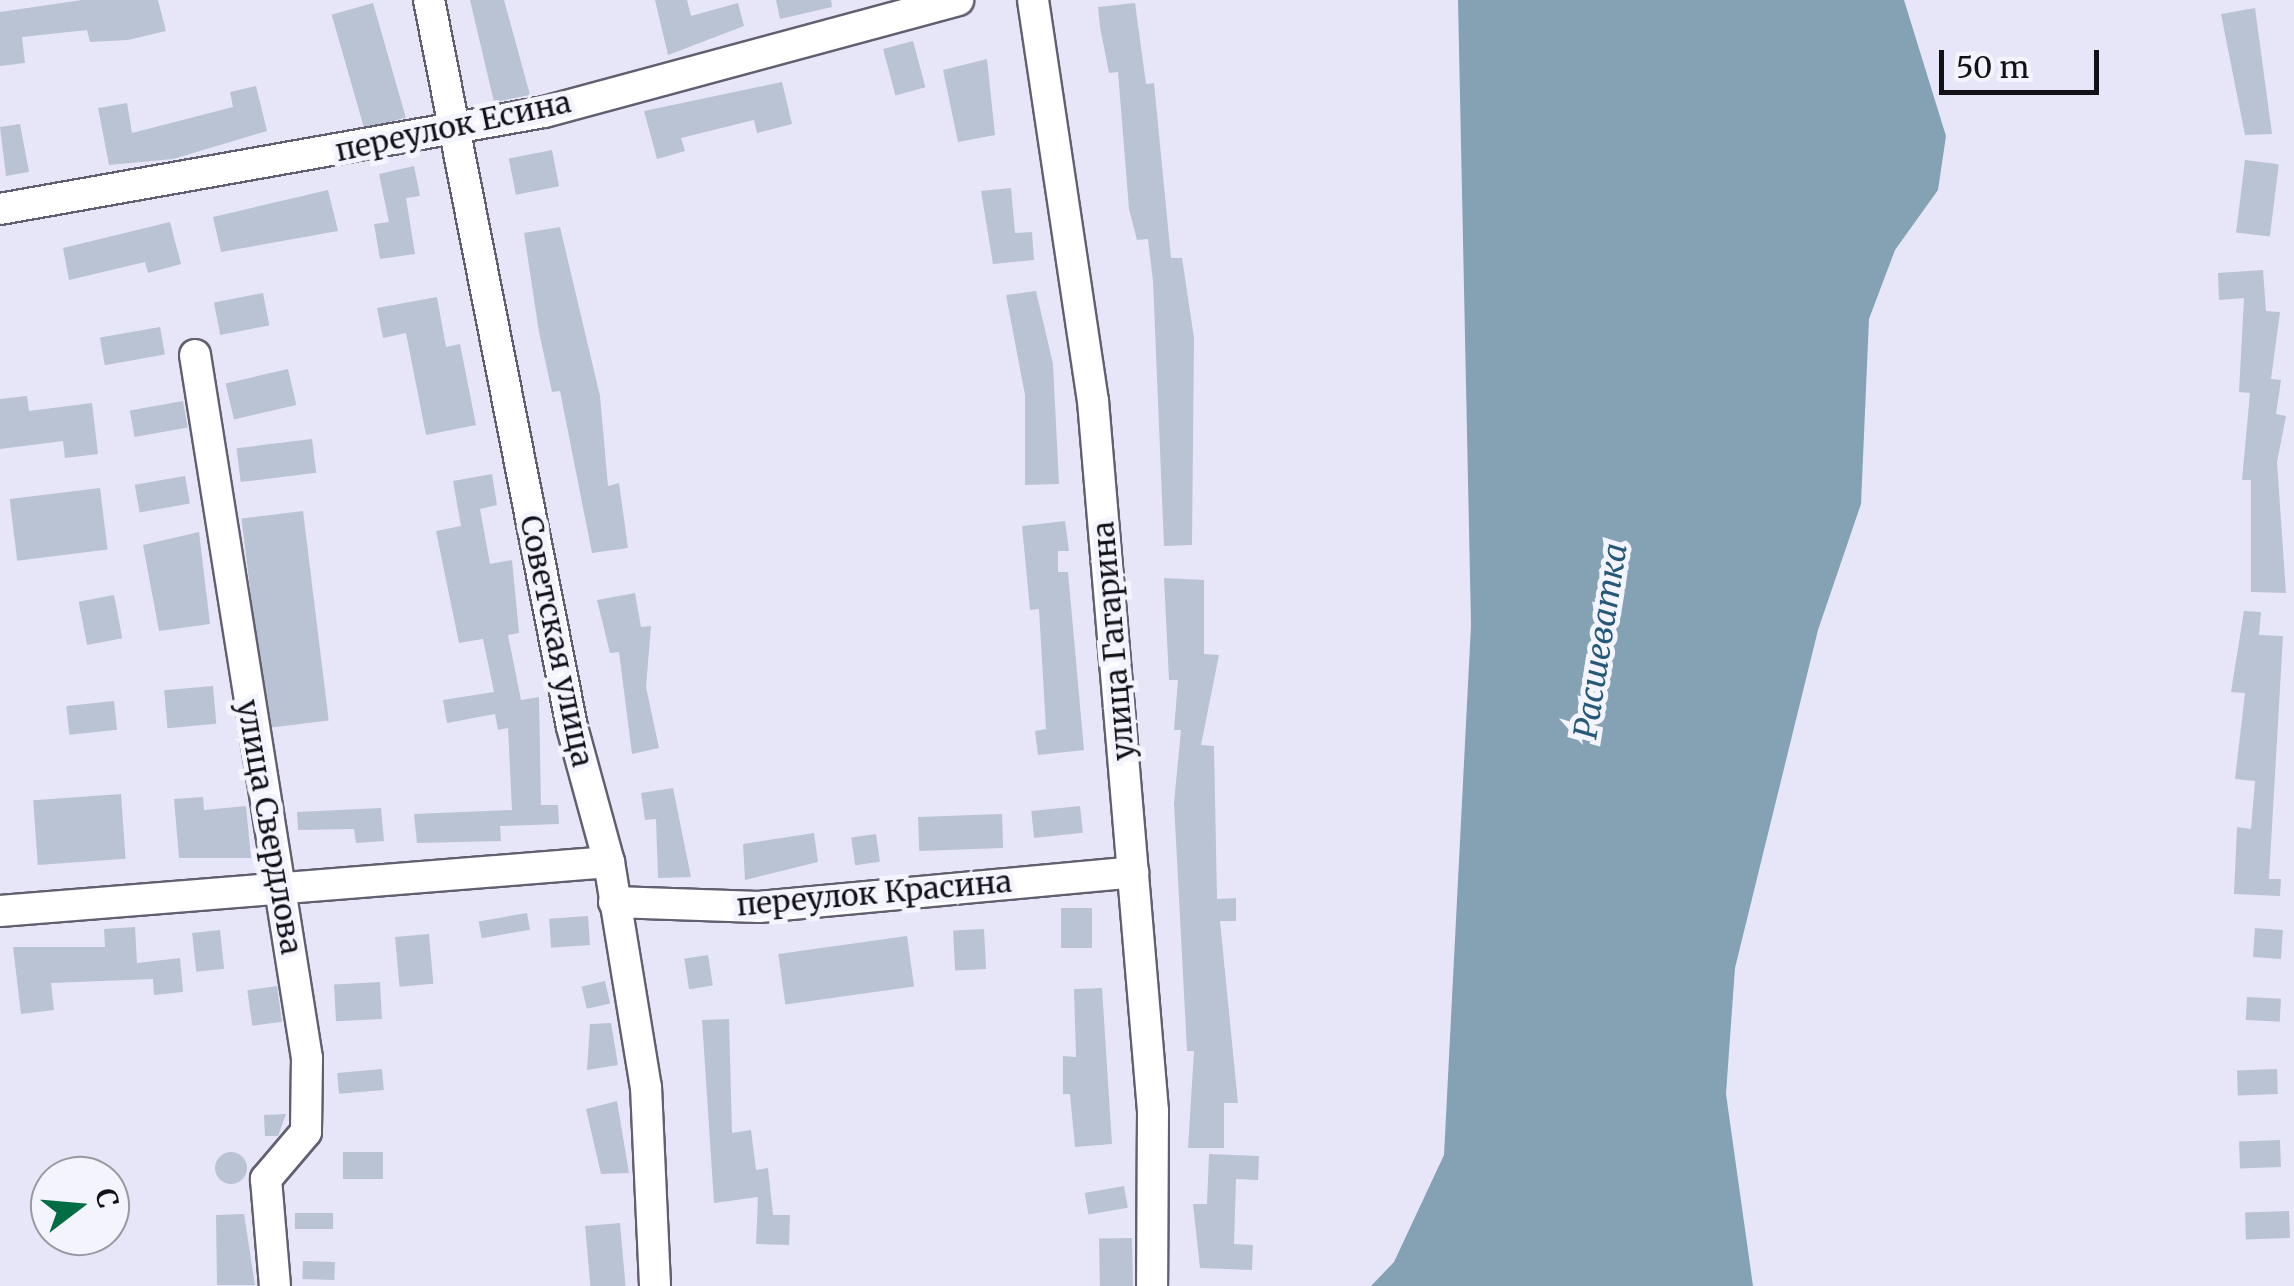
<!DOCTYPE html>
<meta charset="utf-8">
<style>
body{margin:0}
#map{position:relative;width:2294px;height:1286px;overflow:hidden;background:#e7e6f8;font-family:Merriweather,serif}
div>[style]{position:absolute}
.water>*{inset:0;background:#85a2b5}
.building>*{inset:0;background:#bac3d3;transform-origin:0 0}
.round{border-radius:50%}
.roads{filter:drop-shadow(2px 0 #626070) drop-shadow(-2px 0 #626070) drop-shadow(0 2px #626070) drop-shadow(0 -2px #626070)}
.minor>*{height:30px;margin:-15px;padding:0 15px;transform-origin:15px;border-radius:15px;background:#fff}
span{translate:-50% -50%;white-space:nowrap;text-align:center;line-height:1.15;-webkit-text-stroke:10px #f4f4ff;paint-order:stroke}
.street-label{font-size:30px;color:#121117}
.water-label{font-size:32px;color:#265977;font-style:italic}
.north{position:absolute;left:30px;top:1156px;width:100px;height:100px;box-sizing:border-box;background:#f4f4ff;border:2px solid #9a99a2;border-radius:50%;rotate:74deg;font-size:28px;font-weight:700;line-height:40px;text-align:center;color:#121117}
.north::after{content:'';display:block;margin:auto;width:35px;height:45px;background:#016d44;clip-path:polygon(50% 0,100% 100%,50% 72%,0 100%)}
.scale{position:absolute;left:1939px;top:50px;width:160px;height:45px;box-sizing:border-box;border:5px solid #121117;border-top:0;padding-left:12px;font-size:30px;line-height:35px;white-space:nowrap;color:#121117;-webkit-text-stroke:8px #f4f4ff;paint-order:stroke}
</style>
<div id="map">
<div class="water">
<div style="clip-path:polygon(1458px 0,1904px 0,1946px 136px,1938px 190px,1895px 250px,1869px 319px,1861px 504px,1818px 630px,1735px 968px,1726px 1094px,1753px 1286px,1371px 1286px,1394px 1262px,1444px 1155px,1471px 625px)"></div>
</div>
<div class="building">
<div style="clip-path:polygon(82px 0,158px 0,166px 31px,128px 40px,90px 42px,87px 30px,22px 37px,25px 63px,0 66px,0 12px)"></div>
<div style="clip-path:polygon(470px 0,504px 0,530px 95px,494px 102px)"></div>
<div style="clip-path:polygon(655px 0,687px 0,691px 16px,738px 3px,744px 26px,668px 55px)"></div>
<div style="clip-path:polygon(776px 0,831px 0,832px 7px,780px 19px)"></div>
<div style="left:373px;top:3px;width:119px;height:43px;rotate:74deg"></div>
<div style="clip-path:polygon(1135px 3px,1146px 84px,1154px 83px,1171px 258px,1182px 258px,1194px 338px,1192px 545px,1164px 546px,1153px 281px,1148px 239px,1137px 240px,1129px 209px,1118px 72px,1109px 73px,1100px 27px,1098px 7px)"></div>
<div style="clip-path:polygon(2255px 8px,2272px 134px,2245px 135px,2221px 14px)"></div>
<div style="left:913px;top:41px;width:48px;height:31px;rotate:75deg"></div>
<div style="clip-path:polygon(987px 59px,995px 135px,958px 142px,943px 70px)"></div>
<div style="clip-path:polygon(782px 82px,792px 124px,757px 133px,754px 120px,681px 138px,685px 151px,657px 159px,644px 111px)"></div>
<div style="clip-path:polygon(256px 86px,267px 131px,173px 159px,109px 165px,98px 108px,127px 103px,132px 133px,233px 107px,230px 92px)"></div>
<div style="clip-path:polygon(20px 124px,29px 172px,6px 176px,0 127px)"></div>
<div style="left:552px;top:150px;width:37px;height:44px;rotate:79deg"></div>
<div style="left:2245px;top:160px;width:34px;height:73px;rotate:7deg"></div>
<div style="clip-path:polygon(414px 166px,420px 196px,406px 198px,415px 254px,380px 259px,374px 224px,389px 222px,379px 174px)"></div>
<div style="clip-path:polygon(1011px 188px,1015px 233px,1032px 232px,1034px 260px,993px 264px,981px 191px)"></div>
<div style="clip-path:polygon(328px 190px,338px 231px,221px 252px,213px 217px)"></div>
<div style="clip-path:polygon(170px 222px,181px 264px,148px 273px,145px 262px,69px 280px,63px 248px)"></div>
<div style="clip-path:polygon(560px 227px,600px 396px,608px 486px,619px 483px,628px 548px,592px 553px,560px 391px,552px 392px,539px 332px,524px 233px)"></div>
<div style="clip-path:polygon(2263px 270px,2266px 311px,2280px 312px,2271px 379px,2281px 380px,2276px 414px,2286px 416px,2277px 462px,2286px 593px,2251px 592px,2251px 480px,2242px 480px,2250px 393px,2239px 392px,2244px 298px,2219px 300px,2218px 273px)"></div>
<div style="clip-path:polygon(1036px 291px,1053px 364px,1059px 484px,1025px 485px,1025px 395px,1006px 295px)"></div>
<div style="left:263px;top:293px;width:33px;height:50px;rotate:79deg"></div>
<div style="clip-path:polygon(437px 297px,446px 347px,460px 344px,476px 425px,426px 435px,406px 333px,383px 338px,377px 308px)"></div>
<div style="left:160px;top:327px;width:28px;height:61px;rotate:80deg"></div>
<div style="left:288px;top:369px;width:37px;height:64px;rotate:77deg"></div>
<div style="clip-path:polygon(27px 396px,29px 411px,92px 403px,98px 454px,65px 458px,63px 441px,0 449px,0 399px)"></div>
<div style="left:183px;top:401px;width:27px;height:54px;rotate:80deg"></div>
<div style="left:312px;top:439px;width:34px;height:76px;rotate:83deg"></div>
<div style="clip-path:polygon(492px 474px,497px 505px,480px 509px,490px 564px,512px 560px,519px 633px,508px 635px,521px 700px,539px 697px,541px 805px,558px 805px,559px 824px,500px 826px,501px 841px,417px 843px,414px 814px,512px 810px,508px 728px,498px 730px,495px 714px,447px 723px,443px 700px,494px 692px,483px 639px,459px 643px,436px 531px,461px 526px,453px 481px)"></div>
<div style="left:185px;top:476px;width:28px;height:51px;rotate:80deg"></div>
<div style="left:100px;top:488px;width:62px;height:91px;rotate:83deg"></div>
<div style="left:303px;top:511px;width:211px;height:62px;rotate:83deg"></div>
<div style="clip-path:polygon(1065px 521px,1069px 551px,1058px 551px,1058px 572px,1068px 572px,1084px 750px,1038px 755px,1035px 731px,1046px 729px,1039px 609px,1030px 610px,1022px 526px)"></div>
<div style="clip-path:polygon(199px 532px,210px 624px,159px 631px,143px 545px)"></div>
<div style="clip-path:polygon(1164px 578px,1204px 580px,1204px 654px,1219px 655px,1201px 745px,1214px 746px,1217px 899px,1236px 898px,1236px 921px,1220px 921px,1238px 1103px,1224px 1103px,1224px 1148px,1188px 1148px,1194px 1051px,1187px 1051px,1174px 803px,1181px 730px,1174px 730px,1178px 680px,1169px 680px)"></div>
<div style="clip-path:polygon(635px 593px,641px 627px,651px 626px,646px 687px,659px 748px,632px 754px,619px 652px,610px 653px,597px 600px)"></div>
<div style="left:114px;top:595px;width:44px;height:36px;rotate:79deg"></div>
<div style="clip-path:polygon(2244px 611px,2261px 612px,2259px 635px,2283px 636px,2269px 879px,2281px 879px,2280px 896px,2234px 894px,2237px 827px,2251px 829px,2255px 781px,2235px 779px,2245px 693px,2231px 692px)"></div>
<div style="left:213px;top:686px;width:38px;height:49px;rotate:85deg"></div>
<div style="left:114px;top:701px;width:29px;height:48px;rotate:84deg"></div>
<div style="clip-path:polygon(673px 788px,691px 877px,658px 878px,656px 819px,645px 820px,641px 793px)"></div>
<div style="left:121px;top:794px;width:65px;height:88px;rotate:86deg"></div>
<div style="clip-path:polygon(203px 797px,204px 810px,246px 806px,251px 858px,179px 858px,174px 799px)"></div>
<div style="left:1080px;top:806px;width:27px;height:49px;rotate:84deg"></div>
<div style="clip-path:polygon(381px 808px,384px 841px,356px 843px,354px 829px,298px 830px,297px 812px)"></div>
<div style="left:1002px;top:814px;width:34px;height:84px;rotate:88deg"></div>
<div style="clip-path:polygon(814px 833px,818px 862px,745px 880px,743px 844px)"></div>
<div style="left:876px;top:834px;width:28px;height:25px;rotate:82deg"></div>
<div style="left:1092px;top:908px;width:40px;height:31px;rotate:90deg"></div>
<div style="left:527px;top:913px;width:17px;height:49px;rotate:80deg"></div>
<div style="left:588px;top:916px;width:29px;height:39px;rotate:86deg"></div>
<div style="clip-path:polygon(135px 927px,137px 963px,180px 958px,183px 992px,154px 995px,153px 979px,51px 983px,54px 1010px,21px 1014px,13px 947px,105px 947px,104px 929px)"></div>
<div style="left:2255px;top:928px;width:28px;height:29px;rotate:4deg"></div>
<div style="left:984px;top:929px;width:40px;height:31px;rotate:87deg"></div>
<div style="left:220px;top:930px;width:39px;height:28px;rotate:84deg"></div>
<div style="left:429px;top:934px;width:50px;height:34px;rotate:85deg"></div>
<div style="left:907px;top:936px;width:51px;height:130px;rotate:82deg"></div>
<div style="left:708px;top:955px;width:31px;height:24px;rotate:81deg"></div>
<div style="left:605px;top:981px;width:23px;height:24px;rotate:77deg"></div>
<div style="left:380px;top:982px;width:37px;height:46px;rotate:87deg"></div>
<div style="left:277px;top:986px;width:36px;height:30px;rotate:82deg"></div>
<div style="clip-path:polygon(1102px 988px,1112px 1144px,1075px 1147px,1070px 1094px,1063px 1094px,1063px 1056px,1076px 1057px,1074px 989px)"></div>
<div style="left:2247px;top:997px;width:34px;height:23px;rotate:3deg"></div>
<div style="clip-path:polygon(729px 1019px,732px 1133px,751px 1130px,756px 1170px,768px 1168px,773px 1215px,790px 1215px,789px 1245px,756px 1244px,758px 1197px,714px 1203px,702px 1020px)"></div>
<div style="clip-path:polygon(611px 1023px,618px 1065px,587px 1070px,590px 1024px)"></div>
<div style="left:382px;top:1069px;width:21px;height:45px;rotate:85deg"></div>
<div style="left:2277px;top:1069px;width:25px;height:40px;rotate:88deg"></div>
<div style="clip-path:polygon(617px 1101px,629px 1173px,601px 1174px,586px 1109px)"></div>
<div style="clip-path:polygon(286px 1114px,278px 1136px,265px 1136px,264px 1115px)"></div>
<div style="left:2280px;top:1140px;width:27px;height:41px;rotate:88deg"></div>
<div class="round" style="left:215px;top:1152px;width:32px;height:32px"></div>
<div style="left:383px;top:1152px;width:27px;height:40px;rotate:90deg"></div>
<div style="clip-path:polygon(1209px 1154px,1259px 1156px,1258px 1180px,1236px 1179px,1234px 1244px,1253px 1245px,1252px 1270px,1200px 1268px,1193px 1204px,1207px 1204px)"></div>
<div style="left:1124px;top:1186px;width:22px;height:40px;rotate:80deg"></div>
<div style="left:2289px;top:1211px;width:27px;height:44px;rotate:88deg"></div>
<div style="left:295px;top:1213px;width:38px;height:16px"></div>
<div style="clip-path:polygon(244px 1214px,255px 1285px,217px 1285px,216px 1215px)"></div>
<div style="left:620px;top:1223px;width:63px;height:35px;rotate:85deg"></div>
<div style="left:1132px;top:1238px;width:48px;height:33px;rotate:89deg"></div>
<div style="left:303px;top:1261px;width:32px;height:18px;rotate:2deg"></div>
</div>
<div class="roads">
<div class="minor">
<div style="left:429px;top:0;width:741px;rotate:78.87deg"></div>
<div style="left:572px;top:727px;width:140px;rotate:74.7deg"></div>
<div style="left:609px;top:862px;width:228px;rotate:80.7deg"></div>
<div style="left:646px;top:1087px;width:199px;rotate:87.4deg"></div>
<div style="left:1033px;top:0;width:405px;rotate:81.5deg"></div>
<div style="left:1093px;top:401px;width:713px;rotate:85.17deg"></div>
<div style="left:1153px;top:1111px;width:175px;rotate:90.3deg"></div>
<div style="left:0;top:209px;width:553px;rotate:-10.11deg"></div>
<div style="left:544px;top:112px;width:429px;rotate:-15.1deg"></div>
<div style="left:195px;top:355px;width:712px;rotate:80.95deg"></div>
<div style="left:307px;top:1058px;width:74px;rotate:90.8deg"></div>
<div style="left:306px;top:1132px;width:62px;rotate:130.4deg"></div>
<div style="left:266px;top:1179px;width:107px;rotate:85.2deg"></div>
<div style="left:614px;top:902px;width:145px;rotate:2deg"></div>
<div style="left:759px;top:907px;width:376px;rotate:-5.3deg"></div>
<div style="left:0;top:911px;width:611px;rotate:-4.6deg"></div>
</div>
</div>
<div class="street-label">
<span style="left:453px;top:126px;rotate:-12deg">переулок Есина</span>
<span style="left:557px;top:641px;rotate:78deg">Советская улица</span>
<span style="left:1113px;top:641px;rotate:-95deg">улица Гагарина</span>
<span style="left:270px;top:827px;rotate:80deg">улица Свердлова</span>
<span style="left:874px;top:893px;rotate:-5deg">переулок Красина</span>
</div>
<div class="water-label">
<span style="left:1601px;top:641px;rotate:-81deg">Расшеватка</span>
</div>
<div class="north">С</div>
<div class="scale">50 m</div>
</div>
